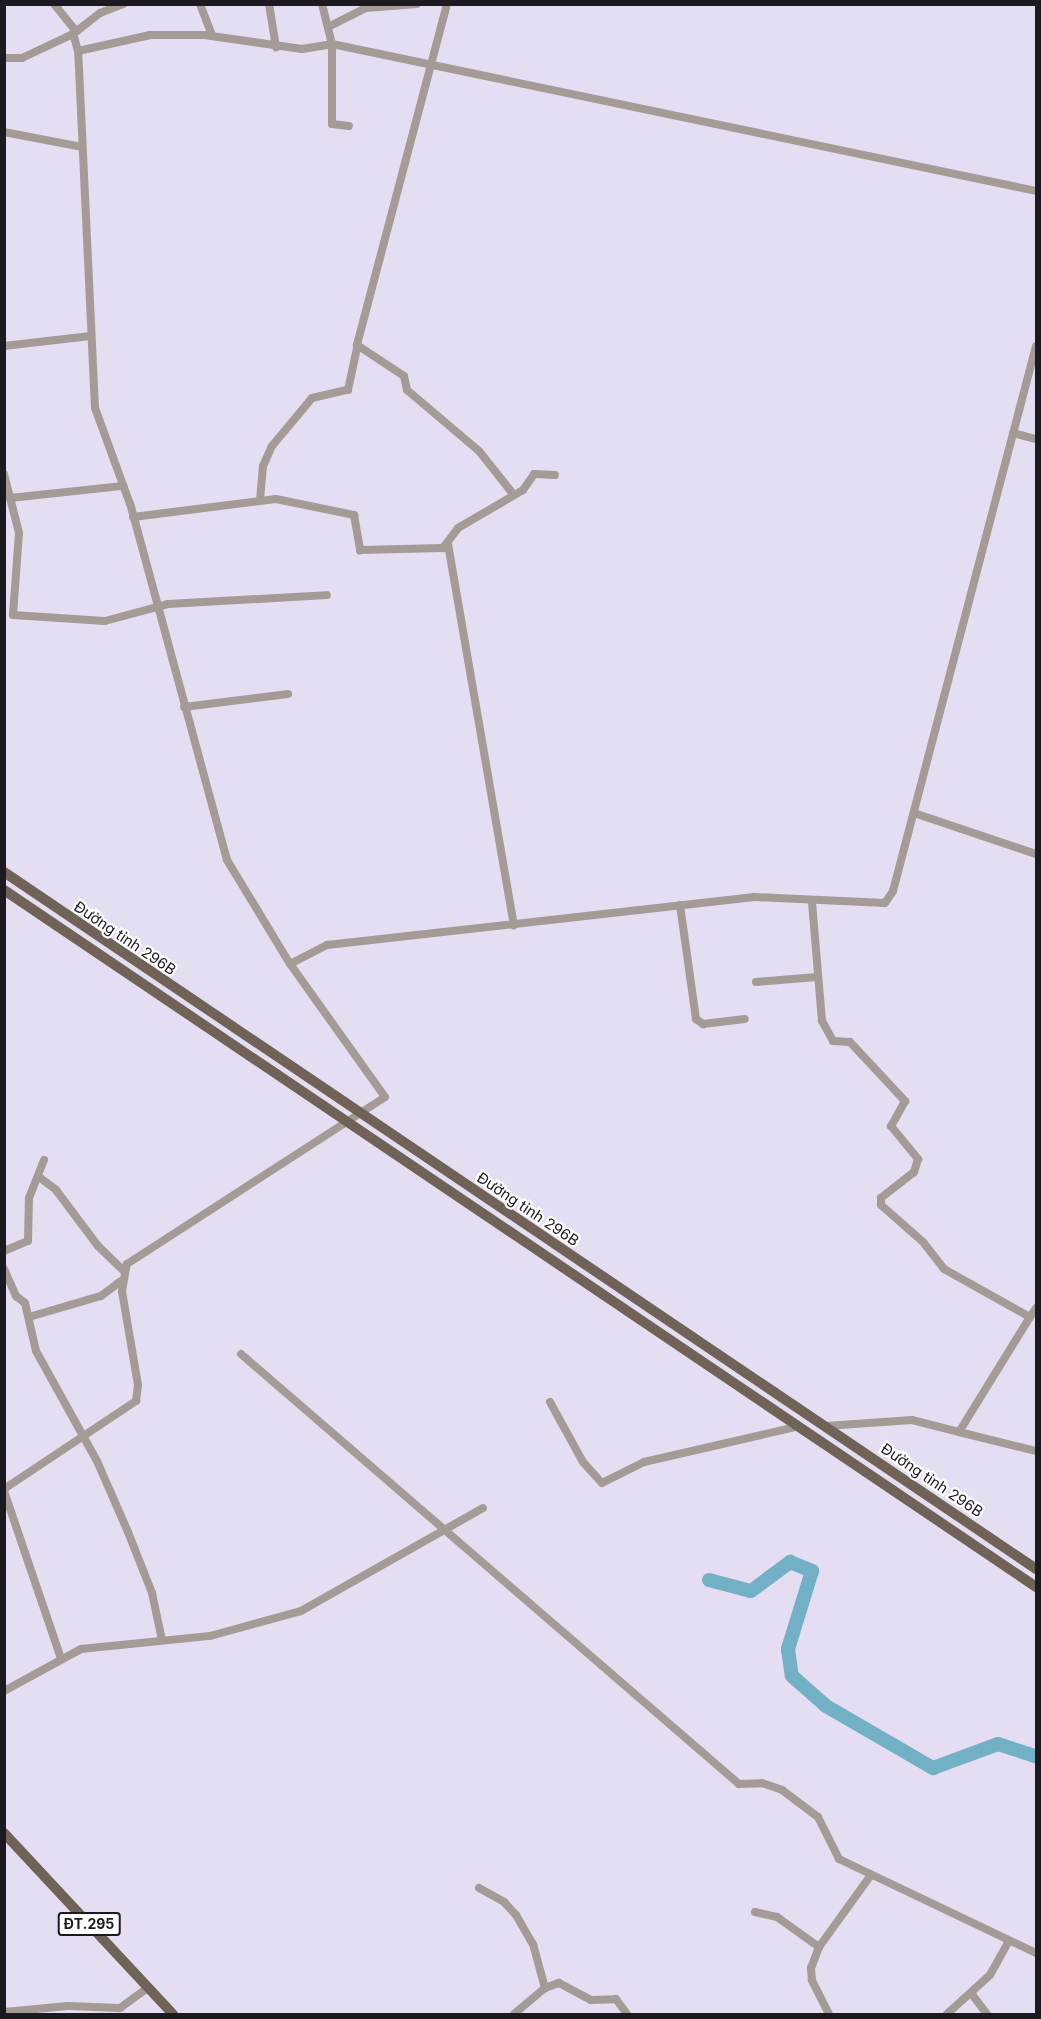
<!DOCTYPE html>
<meta charset="utf-8">
<style>
body{margin:0}
#map{position:relative;width:1041px;height:2019px;overflow:hidden;background:#e5ddf1;font-family:Inter,sans-serif}
div>[style]{position:absolute}
.river>*{height:14px;margin:-7px;padding:0 7px;transform-origin:7px;border-radius:7px;background:#72b0c5}
.minor>*{height:8px;margin:-4px;padding:0 4px;transform-origin:4px;border-radius:4px;background:#a49b96}
.major>*{height:10px;margin:-5px;padding:0 5px;transform-origin:5px;border-radius:5px;background:#716258}
span{translate:-50% -50%;white-space:nowrap;text-align:center;line-height:1.15;-webkit-text-stroke:4.5px #fff;paint-order:stroke}
.shield-label span{padding:2px 4px;background:#fff;border:2px solid;border-radius:4px;-webkit-text-stroke-width:0}
.shield-label{font-size:14px;color:#1c1920;font-weight:700}
.street-label{font-size:15px;color:#1c1920}
.frame{position:absolute;inset:0;border:6px solid #1c1920;pointer-events:none}
</style>
<div id="map">
<div class="river">
<div style="left:709px;top:1580px;width:43px;rotate:14.7deg"></div>
<div style="left:751px;top:1591px;width:49px;rotate:-36.6deg"></div>
<div style="left:790px;top:1562px;width:24px;rotate:22deg"></div>
<div style="left:812px;top:1571px;width:82px;rotate:107.1deg"></div>
<div style="left:788px;top:1649px;width:27px;rotate:82deg"></div>
<div style="left:792px;top:1676px;width:45px;rotate:41.4deg"></div>
<div style="left:826px;top:1706px;width:124px;rotate:30.1deg"></div>
<div style="left:933px;top:1768px;width:69px;rotate:-20.3deg"></div>
<div style="left:998px;top:1744px;width:40px;rotate:18deg"></div>
</div>
<div class="minor">
<div style="left:54px;top:4px;width:32px;rotate:51deg"></div>
<div style="left:200px;top:4px;width:34px;rotate:69deg"></div>
<div style="left:269px;top:4px;width:44px;rotate:80.8deg"></div>
<div style="left:322px;top:4px;width:41px;rotate:76deg"></div>
<div style="left:332px;top:44px;width:80px;rotate:90deg"></div>
<div style="left:332px;top:124px;width:17px;rotate:7deg"></div>
<div style="left:447px;top:4px;width:353px;rotate:104.8deg"></div>
<div style="left:357px;top:345px;width:56px;rotate:33.4deg"></div>
<div style="left:404px;top:376px;width:14px;rotate:78deg"></div>
<div style="left:407px;top:390px;width:94px;rotate:40.3deg"></div>
<div style="left:479px;top:451px;width:56px;rotate:51.5deg"></div>
<div style="left:328px;top:27px;width:42px;rotate:-26.6deg"></div>
<div style="left:366px;top:8px;width:51px;rotate:-4.5deg"></div>
<div style="left:78px;top:51px;width:74px;rotate:-12.5deg"></div>
<div style="left:150px;top:35px;width:54px"></div>
<div style="left:204px;top:35px;width:99px;rotate:8.1deg"></div>
<div style="left:302px;top:49px;width:30px;rotate:-9deg"></div>
<div style="left:332px;top:44px;width:719px;rotate:11.79deg"></div>
<div style="left:4px;top:58px;width:18px"></div>
<div style="left:22px;top:58px;width:56px;rotate:-25.2deg"></div>
<div style="left:4px;top:132px;width:79px;rotate:10.9deg"></div>
<div style="left:4px;top:346px;width:87px;rotate:-6.6deg"></div>
<div style="left:1013px;top:433px;width:24px;rotate:15deg"></div>
<div style="left:4px;top:474px;width:61px;rotate:75.7deg"></div>
<div style="left:19px;top:533px;width:82px;rotate:94.2deg"></div>
<div style="left:13px;top:615px;width:92px;rotate:3.7deg"></div>
<div style="left:105px;top:621px;width:65px;rotate:-15.1deg"></div>
<div style="left:168px;top:604px;width:159px;rotate:-3.2deg"></div>
<div style="left:10px;top:498px;width:114px;rotate:-6.1deg"></div>
<div style="left:260px;top:500px;width:34px;rotate:-85deg"></div>
<div style="left:263px;top:466px;width:22px;rotate:-66deg"></div>
<div style="left:272px;top:446px;width:62px;rotate:-50.2deg"></div>
<div style="left:312px;top:398px;width:37px;rotate:-13deg"></div>
<div style="left:348px;top:390px;width:43px;rotate:-77.9deg"></div>
<div style="left:133px;top:517px;width:144px;rotate:-7.2deg"></div>
<div style="left:276px;top:499px;width:80px;rotate:11.6deg"></div>
<div style="left:354px;top:515px;width:36px;rotate:80deg"></div>
<div style="left:360px;top:550px;width:83px;rotate:-1.4deg"></div>
<div style="left:443px;top:548px;width:25px;rotate:-53deg"></div>
<div style="left:458px;top:528px;width:75px;rotate:-30.3deg"></div>
<div style="left:523px;top:490px;width:19px;rotate:-55deg"></div>
<div style="left:534px;top:474px;width:21px;rotate:3deg"></div>
<div style="left:448px;top:544px;width:387px;rotate:80.2deg"></div>
<div style="left:184px;top:707px;width:105px;rotate:-7.1deg"></div>
<div style="left:914px;top:813px;width:129px;rotate:18.6deg"></div>
<div style="left:812px;top:902px;width:119px;rotate:85.2deg"></div>
<div style="left:822px;top:1021px;width:23px;rotate:61deg"></div>
<div style="left:833px;top:1041px;width:17px;rotate:3deg"></div>
<div style="left:850px;top:1042px;width:81px;rotate:47deg"></div>
<div style="left:905px;top:1101px;width:29px;rotate:119deg"></div>
<div style="left:891px;top:1126px;width:43px;rotate:50.7deg"></div>
<div style="left:918px;top:1159px;width:14px;rotate:107deg"></div>
<div style="left:914px;top:1172px;width:42px;rotate:141.8deg"></div>
<div style="left:881px;top:1198px;width:7px;rotate:90deg"></div>
<div style="left:881px;top:1205px;width:56px;rotate:41.4deg"></div>
<div style="left:923px;top:1242px;width:34px;rotate:52deg"></div>
<div style="left:944px;top:1269px;width:98px;rotate:29.2deg"></div>
<div style="left:1030px;top:1317px;width:11px;rotate:-56deg"></div>
<div style="left:680px;top:905px;width:115px;rotate:82deg"></div>
<div style="left:696px;top:1019px;width:9px;rotate:36deg"></div>
<div style="left:703px;top:1024px;width:42px;rotate:-6.8deg"></div>
<div style="left:290px;top:964px;width:42px;rotate:-27.2deg"></div>
<div style="left:327px;top:945px;width:430px;rotate:-6.4deg"></div>
<div style="left:754px;top:897px;width:131px;rotate:2.6deg"></div>
<div style="left:885px;top:903px;width:14px;rotate:-56deg"></div>
<div style="left:893px;top:891px;width:563px;rotate:-75.3deg"></div>
<div style="left:756px;top:982px;width:61px;rotate:-4.7deg"></div>
<div style="left:39px;top:1177px;width:21px;rotate:37deg"></div>
<div style="left:56px;top:1190px;width:70px;rotate:53.1deg"></div>
<div style="left:98px;top:1246px;width:35px;rotate:44deg"></div>
<div style="left:4px;top:1251px;width:26px;rotate:-23deg"></div>
<div style="left:28px;top:1241px;width:43px;rotate:-88.7deg"></div>
<div style="left:29px;top:1198px;width:41px;rotate:-68.5deg"></div>
<div style="left:4px;top:1269px;width:30px;rotate:66deg"></div>
<div style="left:16px;top:1296px;width:11px;rotate:38deg"></div>
<div style="left:25px;top:1303px;width:49px;rotate:77.1deg"></div>
<div style="left:36px;top:1351px;width:126px;rotate:61deg"></div>
<div style="left:97px;top:1461px;width:77px;rotate:66.4deg"></div>
<div style="left:128px;top:1532px;width:66px;rotate:68.5deg"></div>
<div style="left:152px;top:1593px;width:48px;rotate:78deg"></div>
<div style="left:29px;top:1317px;width:75px;rotate:-16.3deg"></div>
<div style="left:101px;top:1296px;width:25px;rotate:-37deg"></div>
<div style="left:241px;top:1354px;width:658px;rotate:40.81deg"></div>
<div style="left:739px;top:1784px;width:23px;rotate:-2deg"></div>
<div style="left:762px;top:1783px;width:21px;rotate:19deg"></div>
<div style="left:782px;top:1790px;width:45px;rotate:36.9deg"></div>
<div style="left:818px;top:1817px;width:47px;rotate:63.4deg"></div>
<div style="left:839px;top:1859px;width:218px;rotate:25.5deg"></div>
<div style="left:550px;top:1402px;width:68px;rotate:61.2deg"></div>
<div style="left:583px;top:1462px;width:28px;rotate:48deg"></div>
<div style="left:602px;top:1483px;width:47px;rotate:-26.6deg"></div>
<div style="left:644px;top:1462px;width:156px;rotate:-13deg"></div>
<div style="left:826px;top:1426px;width:86px;rotate:-4deg"></div>
<div style="left:912px;top:1420px;width:49px;rotate:14.3deg"></div>
<div style="left:959px;top:1432px;width:135px;rotate:-58.3deg"></div>
<div style="left:959px;top:1432px;width:79px;rotate:13.9deg"></div>
<div style="left:4px;top:1489px;width:159px;rotate:-33.7deg"></div>
<div style="left:136px;top:1401px;width:16px;rotate:-83deg"></div>
<div style="left:138px;top:1385px;width:95px;rotate:-99.7deg"></div>
<div style="left:122px;top:1291px;width:27px;rotate:-80deg"></div>
<div style="left:127px;top:1264px;width:307px;rotate:-32.9deg"></div>
<div style="left:385px;top:1097px;width:163px;rotate:-125.5deg"></div>
<div style="left:290px;top:964px;width:122px;rotate:-121.2deg"></div>
<div style="left:227px;top:860px;width:369px;rotate:-105.2deg"></div>
<div style="left:130px;top:504px;width:102px;rotate:-110deg"></div>
<div style="left:95px;top:408px;width:357px;rotate:-92.7deg"></div>
<div style="left:78px;top:51px;width:18px;rotate:-106deg"></div>
<div style="left:73px;top:34px;width:34px;rotate:-38deg"></div>
<div style="left:100px;top:13px;width:25px;rotate:-21deg"></div>
<div style="left:4px;top:1491px;width:176px;rotate:71.2deg"></div>
<div style="left:4px;top:1691px;width:88px;rotate:-28.6deg"></div>
<div style="left:81px;top:1649px;width:130px;rotate:-5.8deg"></div>
<div style="left:210px;top:1636px;width:94px;rotate:-15.4deg"></div>
<div style="left:301px;top:1611px;width:209px;rotate:-29.5deg"></div>
<div style="left:479px;top:1888px;width:29px;rotate:29deg"></div>
<div style="left:504px;top:1902px;width:18px;rotate:47deg"></div>
<div style="left:516px;top:1915px;width:34px;rotate:60deg"></div>
<div style="left:533px;top:1944px;width:46px;rotate:74.7deg"></div>
<div style="left:755px;top:1912px;width:23px;rotate:13deg"></div>
<div style="left:777px;top:1917px;width:52px;rotate:35.5deg"></div>
<div style="left:971px;top:1993px;width:26px;rotate:53deg"></div>
<div style="left:4px;top:2012px;width:64px;rotate:-5.4deg"></div>
<div style="left:68px;top:2006px;width:52px;rotate:2.2deg"></div>
<div style="left:120px;top:2008px;width:34px;rotate:-36deg"></div>
<div style="left:514px;top:2014px;width:40px;rotate:-40deg"></div>
<div style="left:545px;top:1988px;width:15px;rotate:-20deg"></div>
<div style="left:559px;top:1983px;width:36px;rotate:28deg"></div>
<div style="left:591px;top:2000px;width:25px;rotate:-2deg"></div>
<div style="left:616px;top:1999px;width:19px;rotate:54deg"></div>
<div style="left:829px;top:2014px;width:38px;rotate:-117deg"></div>
<div style="left:812px;top:1980px;width:12px;rotate:-95deg"></div>
<div style="left:811px;top:1968px;width:22px;rotate:-69deg"></div>
<div style="left:819px;top:1947px;width:89px;rotate:-54.2deg"></div>
<div style="left:947px;top:2014px;width:58px;rotate:-42.2deg"></div>
<div style="left:990px;top:1975px;width:39px;rotate:-61deg"></div>
</div>
<div class="major">
<div style="left:4px;top:872px;width:1245px;rotate:34.03deg"></div>
<div style="left:4px;top:890px;width:1245px;rotate:34.03deg"></div>
<div style="left:4px;top:1833px;width:248px;rotate:47deg"></div>
</div>
<div class="shield-label">
<span style="left:89px;top:1924px">ĐT.295</span>
</div>
<div class="street-label">
<span style="left:125px;top:938px;rotate:34deg">Đường tỉnh 296B</span>
<span style="left:528px;top:1209px;rotate:34deg">Đường tỉnh 296B</span>
<span style="left:932px;top:1480px;rotate:34deg">Đường tỉnh 296B</span>
</div>
<div class="frame"></div>
</div>
